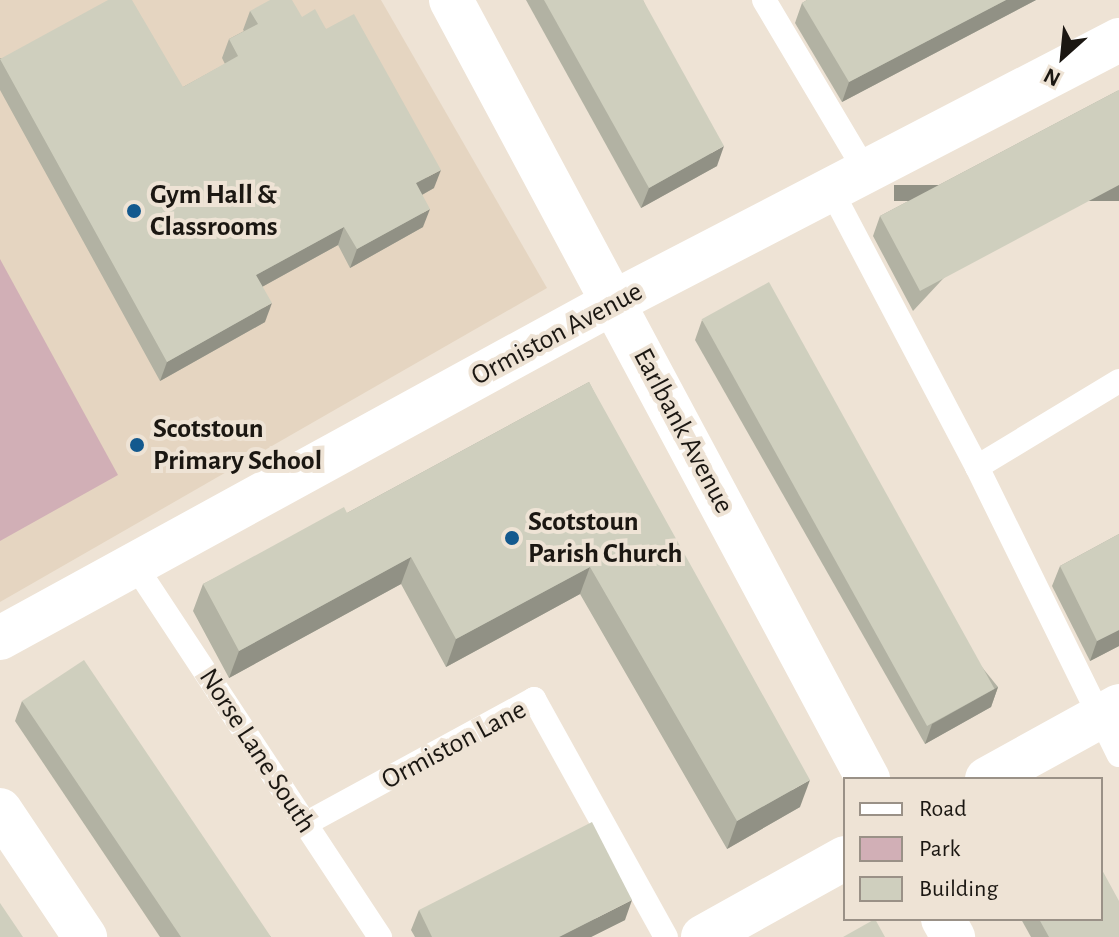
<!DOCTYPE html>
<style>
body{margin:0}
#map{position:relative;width:1119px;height:937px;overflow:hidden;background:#eee3d5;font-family:"Alegreya Sans",sans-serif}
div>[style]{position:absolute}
.built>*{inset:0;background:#e5d5c1}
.green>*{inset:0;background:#d1afb6}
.service>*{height:24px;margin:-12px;padding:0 12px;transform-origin:12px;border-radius:12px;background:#fff}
.minor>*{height:44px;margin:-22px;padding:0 22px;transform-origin:22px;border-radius:22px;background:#fff}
.wall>*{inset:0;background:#b2b2a3}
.shaded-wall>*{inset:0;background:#919185;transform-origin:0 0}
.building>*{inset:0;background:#cfcfbe;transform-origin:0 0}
.dots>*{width:22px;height:22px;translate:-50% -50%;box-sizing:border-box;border:4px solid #eee3d5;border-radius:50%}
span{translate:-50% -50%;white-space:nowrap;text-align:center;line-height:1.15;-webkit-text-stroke:8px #eee3d5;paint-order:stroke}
.poi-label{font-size:28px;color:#1b1712;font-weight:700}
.left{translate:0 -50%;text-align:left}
.street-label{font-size:28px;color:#1b1712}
.legend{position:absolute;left:843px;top:777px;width:260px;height:144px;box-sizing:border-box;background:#eee3d5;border:2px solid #9a9187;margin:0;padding:10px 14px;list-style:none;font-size:24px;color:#1b1712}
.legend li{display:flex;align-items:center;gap:16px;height:40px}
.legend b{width:40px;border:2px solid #9a9187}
.north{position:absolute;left:1023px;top:16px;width:80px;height:80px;-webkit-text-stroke:6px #eee3d5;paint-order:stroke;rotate:207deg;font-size:22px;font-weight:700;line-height:32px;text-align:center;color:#1b1712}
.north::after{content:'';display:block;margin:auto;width:28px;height:36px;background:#1b1712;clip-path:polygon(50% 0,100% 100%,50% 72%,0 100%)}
</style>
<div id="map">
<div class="built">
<div style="clip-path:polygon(0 0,381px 0,547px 288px,0 602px)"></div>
</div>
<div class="green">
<div style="clip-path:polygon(0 259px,118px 475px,0 541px)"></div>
</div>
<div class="service">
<div style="left:764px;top:0;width:200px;rotate:59.3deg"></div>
<div style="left:831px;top:190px;width:313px;rotate:62.2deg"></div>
<div style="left:977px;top:467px;width:321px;rotate:63.8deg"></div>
<div style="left:977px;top:467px;width:166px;rotate:-31.2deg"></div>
<div style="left:134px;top:564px;width:447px;rotate:56.6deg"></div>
<div style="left:305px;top:824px;width:261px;rotate:-28.6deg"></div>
<div style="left:534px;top:699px;width:272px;rotate:61deg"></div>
</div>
<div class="minor">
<div style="left:451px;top:0;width:884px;rotate:61.84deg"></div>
<div style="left:0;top:638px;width:700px;rotate:-28.69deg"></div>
<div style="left:614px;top:302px;width:569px;rotate:-27.42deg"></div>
<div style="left:987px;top:779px;width:151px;rotate:-28.9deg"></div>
<div style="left:0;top:810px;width:153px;rotate:56.2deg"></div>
<div style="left:943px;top:919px;width:21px;rotate:61deg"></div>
<div style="left:703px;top:937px;width:162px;rotate:-29.1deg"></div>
</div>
<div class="wall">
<div style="clip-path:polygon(526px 0,643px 0,717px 166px,641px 208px)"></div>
<div style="clip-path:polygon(807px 0,1036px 0,842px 102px,795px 23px,802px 3px)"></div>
<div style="clip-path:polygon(250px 11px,302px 17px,326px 29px,434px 188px,422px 195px,423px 227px,350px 268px,338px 245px,262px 287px,265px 322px,160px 381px,0 90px,0 58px,183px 87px,225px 64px,222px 58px,229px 39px,244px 31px,243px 30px)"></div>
<div style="clip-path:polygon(1119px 90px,913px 311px,873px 236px,880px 216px)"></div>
<div style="clip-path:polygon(702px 320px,998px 687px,991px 707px,925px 744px,695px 340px)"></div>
<div style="clip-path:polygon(589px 382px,800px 807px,727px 849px,580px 594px,446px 667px,401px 584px,229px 678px,193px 611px,203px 584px,347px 513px)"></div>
<div style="clip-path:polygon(1119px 534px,1119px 646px,1090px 661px,1052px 586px,1060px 566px)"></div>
<div style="clip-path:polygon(22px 701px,271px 937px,160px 937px,15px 721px)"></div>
<div style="clip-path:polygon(419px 910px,625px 920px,591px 937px,415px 937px,411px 930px)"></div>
<div style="clip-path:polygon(1021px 919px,1101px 919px,1119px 937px,1031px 937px)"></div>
</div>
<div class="shaded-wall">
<div style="clip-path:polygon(1006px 0,1036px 0,842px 102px,849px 82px)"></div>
<div style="clip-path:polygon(724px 146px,717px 166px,641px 208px,649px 188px)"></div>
<div style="clip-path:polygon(441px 170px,434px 188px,409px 202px,416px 183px)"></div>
<div style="left:1119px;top:185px;width:16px;height:225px;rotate:90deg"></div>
<div style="clip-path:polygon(430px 209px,423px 227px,350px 268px,357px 249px)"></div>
<div style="clip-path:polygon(344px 227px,338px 245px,249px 294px,256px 275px)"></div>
<div style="clip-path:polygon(272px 303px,265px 322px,160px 381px,167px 362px)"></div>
<div style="clip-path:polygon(411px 557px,401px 584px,229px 678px,239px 651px)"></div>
<div style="clip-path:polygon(590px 567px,580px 594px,446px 667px,456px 639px)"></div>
<div style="clip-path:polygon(1119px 630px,1119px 646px,1090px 661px,1097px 641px)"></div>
<div style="clip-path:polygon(998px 687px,991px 707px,925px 744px,932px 724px)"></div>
<div style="clip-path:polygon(810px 780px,800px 807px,727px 849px,737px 821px)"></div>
<div style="clip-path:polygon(632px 900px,625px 920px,591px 937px,559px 937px)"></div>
</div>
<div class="building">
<div style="clip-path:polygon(108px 0,132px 0,183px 87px,238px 56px,229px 39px,258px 24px,250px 11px,270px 0,292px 0,302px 17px,315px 9px,326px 29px,354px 14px,441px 170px,416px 183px,430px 209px,357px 249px,344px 227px,256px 275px,272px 303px,167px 362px,0 59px)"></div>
<div style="clip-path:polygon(544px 0,643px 0,724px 146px,649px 188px)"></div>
<div style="clip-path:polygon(807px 0,1006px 0,849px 82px,802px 3px)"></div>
<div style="clip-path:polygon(1119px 90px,1119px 185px,920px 291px,880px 216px)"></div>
<div style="left:769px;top:282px;width:465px;height:77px;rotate:61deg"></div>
<div style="clip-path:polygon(589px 382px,810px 780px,737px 821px,590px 567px,456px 639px,411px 557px,239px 651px,203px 584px,344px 507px,347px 513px)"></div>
<div style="clip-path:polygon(1119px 534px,1119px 630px,1097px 641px,1060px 566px)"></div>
<div style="clip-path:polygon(84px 660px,271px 937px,181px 937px,22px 701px)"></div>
<div style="clip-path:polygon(592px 822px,632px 900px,559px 937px,432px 937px,419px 910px)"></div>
<div style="clip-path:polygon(1101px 868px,1119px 901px,1119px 937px,1049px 937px,1039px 919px,1101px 919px)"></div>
<div style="clip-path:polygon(0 903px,23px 937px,0 937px)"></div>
<div style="clip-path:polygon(875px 919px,885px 937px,843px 937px)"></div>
</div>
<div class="dots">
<div style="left:134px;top:211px;background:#13598e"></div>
<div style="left:137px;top:445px;background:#13598e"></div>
<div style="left:512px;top:538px;background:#13598e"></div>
</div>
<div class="poi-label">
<span class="left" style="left:150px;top:211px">Gym Hall &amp;<br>Classrooms</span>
<span class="left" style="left:153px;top:445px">Scotstoun<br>Primary School</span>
<span class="left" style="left:528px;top:538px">Scotstoun<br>Parish Church</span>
</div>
<div class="street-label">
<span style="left:557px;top:334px;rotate:-28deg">Ormiston Avenue</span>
<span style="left:683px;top:431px;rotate:62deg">Earlbank Avenue</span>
<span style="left:454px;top:745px;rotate:-28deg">Ormiston Lane</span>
<span style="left:257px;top:751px;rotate:57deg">Norse Lane South</span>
</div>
<ul class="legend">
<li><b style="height:10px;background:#fff"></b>Road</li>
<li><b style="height:22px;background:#d1afb6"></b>Park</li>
<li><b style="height:22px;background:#cfcfbe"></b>Building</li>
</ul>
<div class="north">N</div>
</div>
